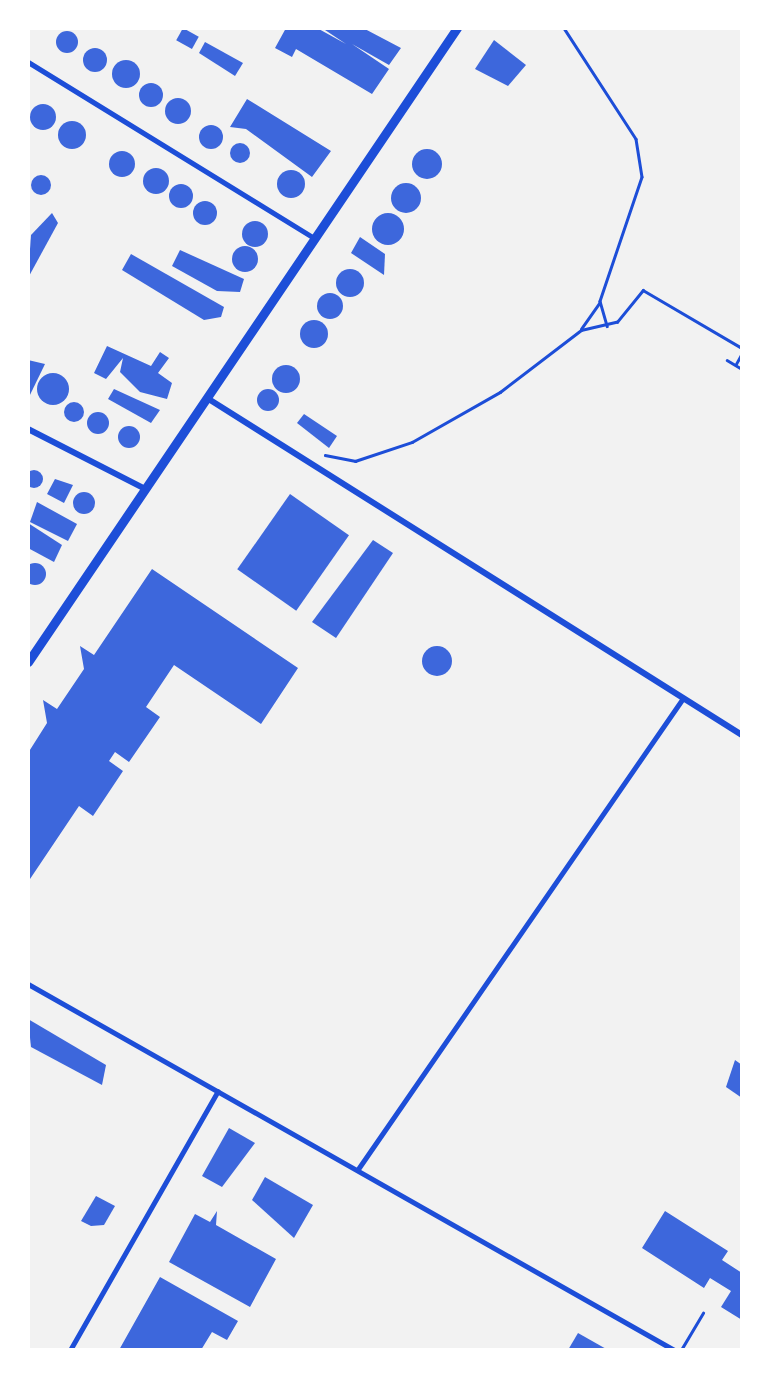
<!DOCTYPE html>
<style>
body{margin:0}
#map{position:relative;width:770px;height:1378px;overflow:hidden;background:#f2f2f2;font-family:"Work Sans",sans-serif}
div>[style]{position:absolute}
.building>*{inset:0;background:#3d67dc;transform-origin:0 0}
.round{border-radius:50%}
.path>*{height:2.5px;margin:-1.25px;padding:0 1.25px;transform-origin:1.25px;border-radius:1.25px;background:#1d4ed8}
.service>*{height:2.5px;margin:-1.25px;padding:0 1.25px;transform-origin:1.25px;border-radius:1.25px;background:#1d4ed8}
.minor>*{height:5px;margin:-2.5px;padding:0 2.5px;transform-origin:2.5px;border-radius:2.5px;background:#1d4ed8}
.tertiary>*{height:6px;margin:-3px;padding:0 3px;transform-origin:3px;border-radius:3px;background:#1d4ed8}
.primary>*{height:9px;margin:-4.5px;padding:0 4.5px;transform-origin:4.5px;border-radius:4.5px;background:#1d4ed8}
span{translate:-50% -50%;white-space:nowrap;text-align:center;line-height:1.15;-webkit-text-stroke:10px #fff;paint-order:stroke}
.frame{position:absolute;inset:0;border:30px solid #fff;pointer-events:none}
</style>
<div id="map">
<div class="building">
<div style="left:183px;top:28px;width:18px;height:14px;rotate:29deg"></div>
<div style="clip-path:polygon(286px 28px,317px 28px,346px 44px,322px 28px,363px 28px,401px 48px,389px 65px,352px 44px,389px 69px,372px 94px,296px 49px,292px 57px,275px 48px)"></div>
<div class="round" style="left:56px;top:31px;width:22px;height:22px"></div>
<div style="clip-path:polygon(494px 40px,526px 65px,508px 86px,475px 69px)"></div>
<div style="clip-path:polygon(205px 42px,243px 63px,235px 76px,199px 53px)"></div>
<div class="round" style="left:83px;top:48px;width:24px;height:24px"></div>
<div class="round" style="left:112px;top:60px;width:28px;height:28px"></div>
<div class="round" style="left:139px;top:83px;width:24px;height:24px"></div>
<div class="round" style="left:165px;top:98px;width:26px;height:26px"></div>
<div style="clip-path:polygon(247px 99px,331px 151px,312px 177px,246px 129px,230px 127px)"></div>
<div class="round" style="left:30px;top:104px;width:26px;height:26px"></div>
<div class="round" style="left:58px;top:121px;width:28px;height:28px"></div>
<div class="round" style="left:199px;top:125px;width:24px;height:24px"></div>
<div class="round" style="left:230px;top:143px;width:20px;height:20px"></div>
<div class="round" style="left:412px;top:149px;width:30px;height:30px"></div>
<div class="round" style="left:109px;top:151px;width:26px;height:26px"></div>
<div class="round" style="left:143px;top:168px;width:26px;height:26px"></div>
<div class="round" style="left:277px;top:170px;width:28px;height:28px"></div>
<div class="round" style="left:31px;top:175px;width:20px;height:20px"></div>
<div class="round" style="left:391px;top:183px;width:30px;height:30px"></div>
<div class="round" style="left:169px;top:184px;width:24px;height:24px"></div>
<div class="round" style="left:193px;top:201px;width:24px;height:24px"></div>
<div style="clip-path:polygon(52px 213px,58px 223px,28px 278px,31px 235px)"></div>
<div class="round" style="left:372px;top:213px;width:32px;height:32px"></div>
<div class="round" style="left:242px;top:221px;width:26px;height:26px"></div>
<div style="clip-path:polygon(360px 237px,385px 254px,384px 275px,351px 253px)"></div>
<div class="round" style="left:232px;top:246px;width:26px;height:26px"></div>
<div style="clip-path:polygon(180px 250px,244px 279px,240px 292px,217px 291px,172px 266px)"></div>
<div style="clip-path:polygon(131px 254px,224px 307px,221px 317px,204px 320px,122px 270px)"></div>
<div class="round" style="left:336px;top:269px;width:28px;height:28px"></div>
<div class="round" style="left:317px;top:293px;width:26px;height:26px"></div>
<div class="round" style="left:300px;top:320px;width:28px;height:28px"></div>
<div style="clip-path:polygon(107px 346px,151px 366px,160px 352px,169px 358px,158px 373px,172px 383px,167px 399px,140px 392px,120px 372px,123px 358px,106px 379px,94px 373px)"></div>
<div style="clip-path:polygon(28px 360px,45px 364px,28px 399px)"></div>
<div class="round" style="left:272px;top:365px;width:28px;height:28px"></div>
<div class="round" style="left:37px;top:373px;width:32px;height:32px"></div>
<div class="round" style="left:257px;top:389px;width:22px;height:22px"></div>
<div style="clip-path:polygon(114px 389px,160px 410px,151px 423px,108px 399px)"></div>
<div class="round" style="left:64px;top:402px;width:20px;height:20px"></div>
<div class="round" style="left:87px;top:412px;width:22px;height:22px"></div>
<div style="clip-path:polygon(304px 414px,337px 436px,329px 448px,297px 423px)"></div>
<div class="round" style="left:118px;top:426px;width:22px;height:22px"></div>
<div class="round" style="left:25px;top:470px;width:18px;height:18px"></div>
<div style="clip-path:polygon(55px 479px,73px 485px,64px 503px,47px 494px)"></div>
<div class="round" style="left:73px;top:492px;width:22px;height:22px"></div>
<div style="left:290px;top:494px;width:72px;height:92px;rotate:35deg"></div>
<div style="clip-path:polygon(37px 502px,77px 524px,68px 541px,30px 522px)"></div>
<div style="clip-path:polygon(28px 523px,62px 545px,54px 562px,28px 548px)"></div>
<div style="clip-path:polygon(373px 540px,393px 553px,336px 638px,312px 622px)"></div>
<div class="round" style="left:24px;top:563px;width:22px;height:22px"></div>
<div style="clip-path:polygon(152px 569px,298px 668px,261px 724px,174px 665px,146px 707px,160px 717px,129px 762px,115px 752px,109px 761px,123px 771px,93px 816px,79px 806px,28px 882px,28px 753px,47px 723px,43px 700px,57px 709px,84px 669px,80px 646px,94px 655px)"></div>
<div class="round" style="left:422px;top:646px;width:30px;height:30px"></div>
<div style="clip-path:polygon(28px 1019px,106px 1065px,102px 1085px,31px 1047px)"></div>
<div style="clip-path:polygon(735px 1060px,742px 1065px,742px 1098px,726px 1087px)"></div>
<div style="clip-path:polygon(229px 1128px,255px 1143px,222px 1187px,202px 1176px)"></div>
<div style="clip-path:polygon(265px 1177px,313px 1205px,294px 1238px,252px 1200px)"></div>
<div style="clip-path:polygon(96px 1196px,115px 1206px,104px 1225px,91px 1226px,81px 1221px)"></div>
<div style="clip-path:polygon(217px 1211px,216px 1225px,276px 1259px,250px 1307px,169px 1262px,195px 1214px,210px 1222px)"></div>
<div style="clip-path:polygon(665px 1211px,728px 1251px,722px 1260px,742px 1273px,742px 1320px,721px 1307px,731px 1291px,710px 1278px,704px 1288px,642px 1248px)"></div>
<div style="clip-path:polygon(160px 1277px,238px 1321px,227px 1340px,212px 1332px,201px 1350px,119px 1350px)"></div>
<div style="clip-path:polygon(578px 1333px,608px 1350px,568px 1350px)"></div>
</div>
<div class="path">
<div style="left:564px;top:28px;width:132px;rotate:57deg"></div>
<div style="left:636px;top:139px;width:38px;rotate:81deg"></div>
<div style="left:642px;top:177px;width:131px;rotate:108.7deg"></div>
<div style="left:600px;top:301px;width:26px;rotate:74deg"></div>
<div style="left:581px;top:329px;width:32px;rotate:-55deg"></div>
<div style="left:727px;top:360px;width:17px;rotate:31deg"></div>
<div style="left:736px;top:364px;width:13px;rotate:-61deg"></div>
<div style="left:325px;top:455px;width:31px;rotate:11deg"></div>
<div style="left:355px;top:461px;width:60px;rotate:-18.4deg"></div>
<div style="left:412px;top:442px;width:101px;rotate:-29.6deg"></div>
<div style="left:500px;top:392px;width:102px;rotate:-37.4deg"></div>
<div style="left:581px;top:330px;width:37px;rotate:-13deg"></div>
<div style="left:617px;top:322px;width:41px;rotate:-50.9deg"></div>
<div style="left:643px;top:290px;width:115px;rotate:30.4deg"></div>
</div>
<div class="service">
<div style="left:681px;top:1350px;width:43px;rotate:-59.3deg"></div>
</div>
<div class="minor">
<div style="left:28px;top:62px;width:336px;rotate:31.6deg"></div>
<div style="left:28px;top:984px;width:742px;rotate:29.53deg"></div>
<div style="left:358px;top:1169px;width:572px;rotate:-55.39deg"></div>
<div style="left:70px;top:1350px;width:298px;rotate:-60.3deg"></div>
</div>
<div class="tertiary">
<div style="left:207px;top:398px;width:632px;rotate:32.21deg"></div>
<div style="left:28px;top:429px;width:131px;rotate:27.1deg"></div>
</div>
<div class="primary">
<div style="left:28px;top:662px;width:766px;rotate:-55.92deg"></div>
</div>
<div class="frame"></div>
</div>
